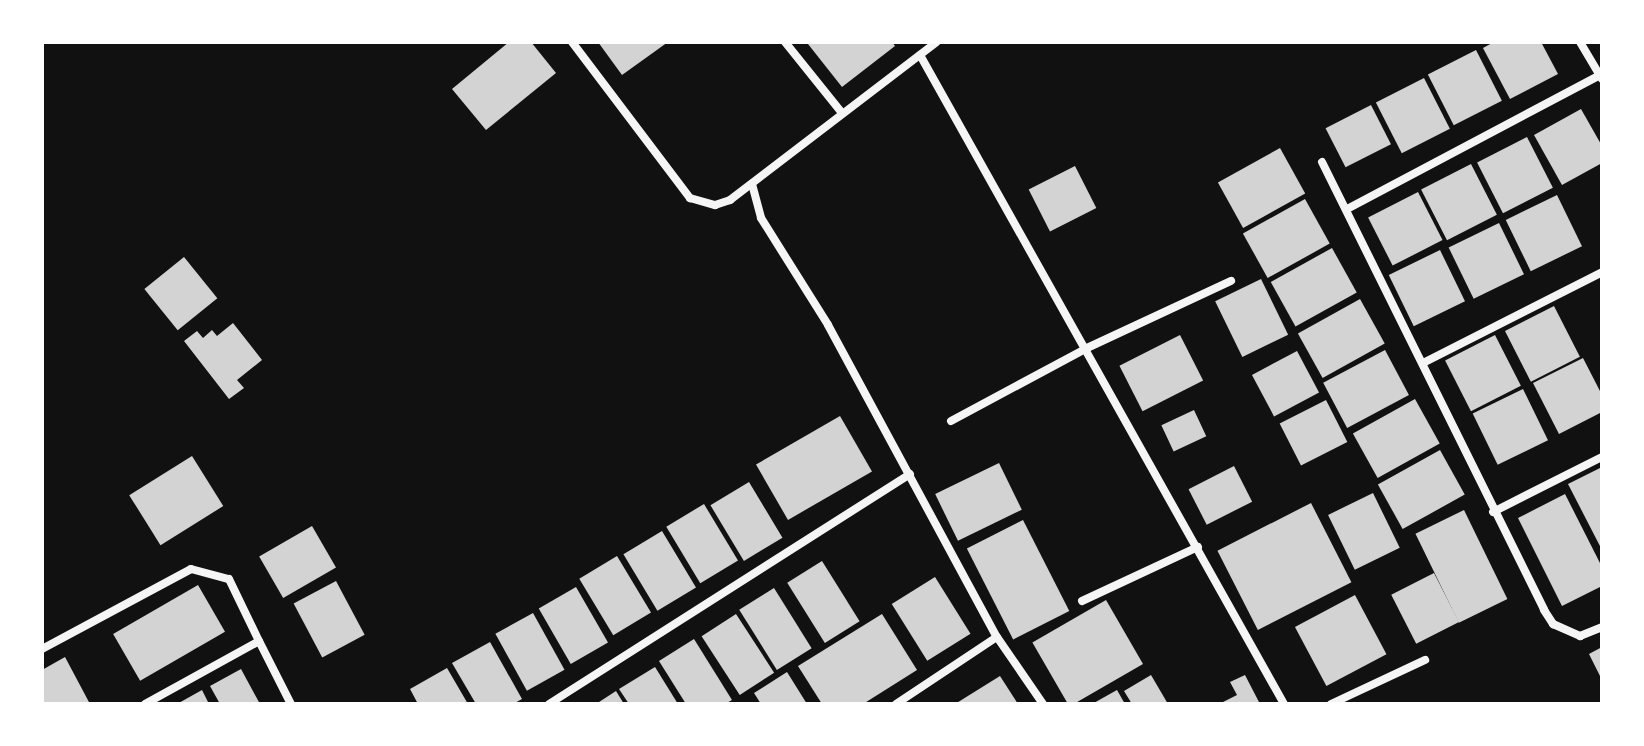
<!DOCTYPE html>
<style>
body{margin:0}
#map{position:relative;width:1644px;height:746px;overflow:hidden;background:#111;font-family:"Open Sans",sans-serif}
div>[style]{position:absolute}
.building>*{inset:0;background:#d3d3d3;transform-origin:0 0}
.minor>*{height:8px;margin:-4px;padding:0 4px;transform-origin:4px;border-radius:4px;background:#f5f5f5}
span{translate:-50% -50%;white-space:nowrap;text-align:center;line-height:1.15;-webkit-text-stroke:8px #fff;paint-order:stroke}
.frame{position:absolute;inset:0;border:44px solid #fff;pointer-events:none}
</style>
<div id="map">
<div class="building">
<div style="clip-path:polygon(509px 42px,531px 42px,556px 73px,486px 130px,452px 89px)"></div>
<div style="clip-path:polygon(598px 42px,668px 42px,622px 75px)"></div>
<div style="clip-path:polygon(892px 42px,895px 46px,842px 87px,808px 44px)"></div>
<div style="clip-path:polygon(1494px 42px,1541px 42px,1558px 74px,1510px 99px,1483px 48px)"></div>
<div style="left:1476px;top:50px;width:57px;height:54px;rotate:63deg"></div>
<div style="left:1424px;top:78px;width:57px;height:54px;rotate:63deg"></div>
<div style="left:1371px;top:105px;width:44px;height:51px;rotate:63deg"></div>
<div style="clip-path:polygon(1581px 109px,1602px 146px,1602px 163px,1562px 185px,1534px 135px)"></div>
<div style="left:1527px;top:137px;width:57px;height:56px;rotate:63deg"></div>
<div style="left:1280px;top:148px;width:52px;height:71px;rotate:61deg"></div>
<div style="left:1471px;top:164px;width:57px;height:56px;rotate:63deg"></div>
<div style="left:1075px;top:166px;width:47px;height:52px;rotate:63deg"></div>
<div style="left:1418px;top:192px;width:54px;height:56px;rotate:63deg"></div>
<div style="left:1557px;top:195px;width:57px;height:57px;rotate:64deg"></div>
<div style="left:1305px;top:199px;width:51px;height:71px;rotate:61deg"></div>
<div style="left:1499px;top:223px;width:57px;height:56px;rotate:64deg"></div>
<div style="left:1332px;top:248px;width:51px;height:70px;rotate:61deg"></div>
<div style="left:1440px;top:250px;width:57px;height:57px;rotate:64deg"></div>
<div style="left:184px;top:257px;width:53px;height:51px;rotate:51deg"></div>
<div style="left:1261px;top:279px;width:62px;height:51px;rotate:64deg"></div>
<div style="left:1360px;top:299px;width:51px;height:71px;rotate:61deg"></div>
<div style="left:1554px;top:306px;width:57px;height:55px;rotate:63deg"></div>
<div style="clip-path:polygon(233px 323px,262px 360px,237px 380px,244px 388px,229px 399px,184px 341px,197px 331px,203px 338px,212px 330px,217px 336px)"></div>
<div style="left:1180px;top:335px;width:51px;height:68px;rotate:63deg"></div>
<div style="left:1495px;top:335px;width:57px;height:56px;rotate:63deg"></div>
<div style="left:1385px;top:350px;width:51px;height:70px;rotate:62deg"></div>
<div style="left:1297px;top:351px;width:47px;height:51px;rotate:62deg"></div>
<div style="clip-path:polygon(1583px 358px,1602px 395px,1602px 412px,1559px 434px,1533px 383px)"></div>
<div style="left:1523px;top:389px;width:57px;height:56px;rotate:64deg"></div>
<div style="left:1415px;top:399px;width:51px;height:71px;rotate:61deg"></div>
<div style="left:1326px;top:400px;width:47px;height:52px;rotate:63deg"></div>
<div style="left:1194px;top:410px;width:29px;height:36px;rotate:65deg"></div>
<div style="left:840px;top:416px;width:64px;height:97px;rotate:60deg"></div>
<div style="left:1440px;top:450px;width:51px;height:71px;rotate:61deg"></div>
<div style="left:192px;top:456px;width:59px;height:74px;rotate:58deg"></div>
<div style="left:999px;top:463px;width:52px;height:71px;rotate:64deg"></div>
<div style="left:1234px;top:466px;width:40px;height:51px;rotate:63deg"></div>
<div style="clip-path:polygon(1602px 467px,1602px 550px,1568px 484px)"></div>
<div style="left:749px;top:482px;width:65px;height:45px;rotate:59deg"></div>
<div style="left:1373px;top:493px;width:61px;height:50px;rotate:64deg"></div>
<div style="clip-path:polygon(1565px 494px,1602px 567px,1602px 586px,1562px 606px,1518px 518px)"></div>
<div style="left:1311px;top:503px;width:89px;height:105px;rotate:63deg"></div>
<div style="left:704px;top:504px;width:66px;height:44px;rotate:59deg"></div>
<div style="left:1464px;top:510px;width:99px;height:54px;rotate:64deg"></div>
<div style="left:1023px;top:520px;width:102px;height:63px;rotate:63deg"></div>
<div style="left:312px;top:526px;width:48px;height:61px;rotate:60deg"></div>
<div style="left:662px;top:531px;width:66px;height:45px;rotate:59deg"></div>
<div style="left:617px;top:556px;width:66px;height:44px;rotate:59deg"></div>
<div style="left:822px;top:561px;width:71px;height:41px;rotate:58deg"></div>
<div style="left:1434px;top:573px;width:55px;height:48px;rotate:63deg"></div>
<div style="left:935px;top:577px;width:67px;height:51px;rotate:58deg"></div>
<div style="left:336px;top:581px;width:61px;height:48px;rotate:62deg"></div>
<div style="left:198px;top:585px;width:54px;height:98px;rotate:60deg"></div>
<div style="left:576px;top:587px;width:64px;height:43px;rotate:60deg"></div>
<div style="left:774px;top:588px;width:71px;height:41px;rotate:58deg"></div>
<div style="left:1355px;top:595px;width:67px;height:68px;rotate:62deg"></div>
<div style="left:1106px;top:600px;width:74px;height:85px;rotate:60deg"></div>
<div style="left:533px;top:613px;width:65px;height:43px;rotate:61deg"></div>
<div style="left:736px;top:614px;width:70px;height:41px;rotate:57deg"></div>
<div style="clip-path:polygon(882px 614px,917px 670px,863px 704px,822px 704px,798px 666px)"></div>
<div style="clip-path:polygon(694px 639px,732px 700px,725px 704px,686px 704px,659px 661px)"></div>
<div style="clip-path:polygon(490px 642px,522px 699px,513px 704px,476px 704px,452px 663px)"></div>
<div style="clip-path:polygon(1602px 647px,1602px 680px,1589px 654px)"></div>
<div style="clip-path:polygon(65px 657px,90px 704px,42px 704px,42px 670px)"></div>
<div style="clip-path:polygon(655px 667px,678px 704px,629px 704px,619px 689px)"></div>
<div style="clip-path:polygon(447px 668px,468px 704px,418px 704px,410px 689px)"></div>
<div style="clip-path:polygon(241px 669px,260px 704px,220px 704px,210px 686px)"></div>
<div style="clip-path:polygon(787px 672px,807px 704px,761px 704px,754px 693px)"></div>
<div style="clip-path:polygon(1151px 675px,1168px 704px,1132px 704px,1124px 691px)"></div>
<div style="clip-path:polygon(1245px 675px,1260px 704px,1219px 704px,1237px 695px,1230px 682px)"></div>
<div style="clip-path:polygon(1000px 676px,1018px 704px,955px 704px)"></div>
<div style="clip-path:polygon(202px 690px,209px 704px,177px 704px)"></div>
<div style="clip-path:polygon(1117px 690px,1125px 704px,1092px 704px)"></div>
<div style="clip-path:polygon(616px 691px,624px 704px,596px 704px)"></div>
</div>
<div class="minor">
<div style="left:572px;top:42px;width:196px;rotate:52.9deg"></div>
<div style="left:690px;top:198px;width:26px;rotate:16deg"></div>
<div style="left:715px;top:205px;width:16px;rotate:-18deg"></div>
<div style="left:730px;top:200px;width:260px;rotate:-37.4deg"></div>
<div style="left:785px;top:42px;width:91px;rotate:51.2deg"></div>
<div style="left:1580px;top:42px;width:43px;rotate:59.3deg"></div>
<div style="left:920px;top:55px;width:744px;rotate:60.71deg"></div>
<div style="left:1322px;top:162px;width:500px;rotate:63.6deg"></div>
<div style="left:1544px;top:610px;width:17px;rotate:57deg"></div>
<div style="left:1553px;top:624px;width:30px;rotate:24deg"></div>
<div style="left:1580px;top:636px;width:24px;rotate:-22deg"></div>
<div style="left:752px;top:184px;width:35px;rotate:75deg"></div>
<div style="left:761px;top:218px;width:126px;rotate:57.9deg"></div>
<div style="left:828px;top:325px;width:355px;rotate:61.6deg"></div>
<div style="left:997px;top:637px;width:81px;rotate:55.5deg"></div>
<div style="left:1349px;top:208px;width:284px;rotate:-27.9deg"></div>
<div style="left:1423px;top:363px;width:201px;rotate:-26.9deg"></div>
<div style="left:951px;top:421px;width:154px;rotate:-28.2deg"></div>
<div style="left:1087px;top:348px;width:159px;rotate:-25deg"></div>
<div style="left:1493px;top:512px;width:122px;rotate:-26.8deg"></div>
<div style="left:1082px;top:601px;width:128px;rotate:-25deg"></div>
<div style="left:42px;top:649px;width:169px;rotate:-28.2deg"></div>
<div style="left:191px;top:569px;width:39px;rotate:15deg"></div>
<div style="left:229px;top:579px;width:69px;rotate:64.2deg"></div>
<div style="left:145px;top:704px;width:130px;rotate:-28.9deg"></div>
<div style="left:259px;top:641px;width:71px;rotate:63.1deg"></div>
<div style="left:549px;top:704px;width:428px;rotate:-32.5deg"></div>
<div style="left:896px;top:704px;width:121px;rotate:-33.6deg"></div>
<div style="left:1331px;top:704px;width:104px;rotate:-25.1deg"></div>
</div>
<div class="frame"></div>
</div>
